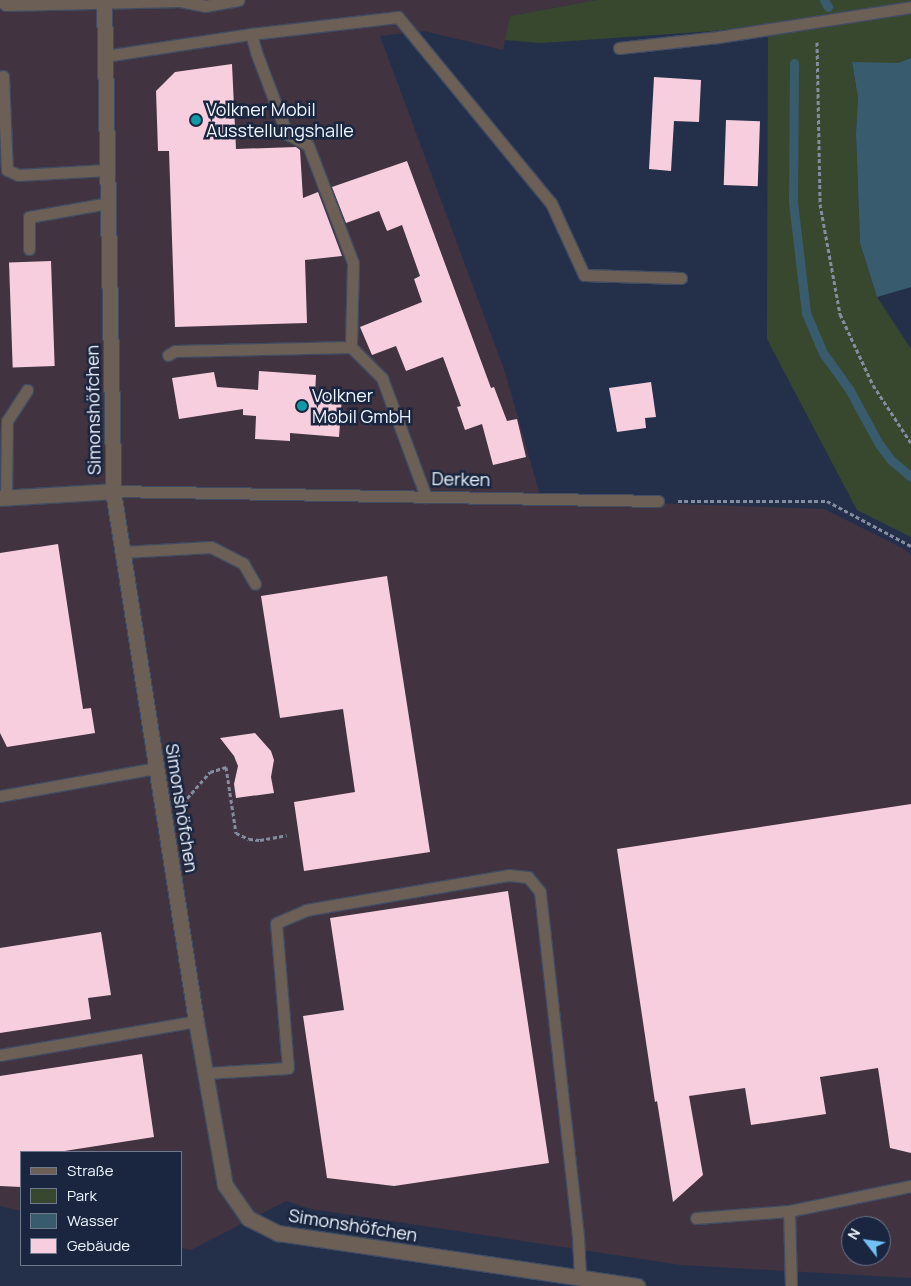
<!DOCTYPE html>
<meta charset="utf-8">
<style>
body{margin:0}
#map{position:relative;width:911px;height:1286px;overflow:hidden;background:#24304a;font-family:Manrope,sans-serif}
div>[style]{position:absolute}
.commercial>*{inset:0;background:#413340}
.green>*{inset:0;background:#38482e}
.water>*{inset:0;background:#385c6e}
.stream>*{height:9px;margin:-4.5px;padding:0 4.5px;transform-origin:4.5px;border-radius:4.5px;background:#385c6e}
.building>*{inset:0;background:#f7cede;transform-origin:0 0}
.path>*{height:3px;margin-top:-1.5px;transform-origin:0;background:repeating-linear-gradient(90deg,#838d9f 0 4px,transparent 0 6.5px)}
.roads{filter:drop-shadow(1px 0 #404c63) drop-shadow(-1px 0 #404c63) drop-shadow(0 1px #404c63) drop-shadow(0 -1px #404c63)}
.lane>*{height:11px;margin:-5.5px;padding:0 5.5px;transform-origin:5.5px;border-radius:5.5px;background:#6c5f56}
.street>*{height:15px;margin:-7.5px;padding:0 7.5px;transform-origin:7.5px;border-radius:7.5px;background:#6c5f56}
.dots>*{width:14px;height:14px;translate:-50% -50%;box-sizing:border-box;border:2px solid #1a263f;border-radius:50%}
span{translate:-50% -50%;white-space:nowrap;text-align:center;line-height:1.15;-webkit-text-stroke:5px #1a263f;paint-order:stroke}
.poi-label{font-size:18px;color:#eff5ff}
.left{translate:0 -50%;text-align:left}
.street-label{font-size:18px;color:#eff5ff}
.legend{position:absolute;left:20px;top:1151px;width:162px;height:115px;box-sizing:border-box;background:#1a263f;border:1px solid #6f798c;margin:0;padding:6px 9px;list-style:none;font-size:15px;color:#eff5ff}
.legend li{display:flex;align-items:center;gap:10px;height:25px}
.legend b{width:25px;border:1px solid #6f798c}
.north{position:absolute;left:841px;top:1216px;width:50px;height:50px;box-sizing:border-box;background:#1a263f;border:1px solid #6f798c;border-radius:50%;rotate:300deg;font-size:14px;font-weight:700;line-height:20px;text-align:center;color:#eff5ff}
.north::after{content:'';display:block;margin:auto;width:18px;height:22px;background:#71c1f5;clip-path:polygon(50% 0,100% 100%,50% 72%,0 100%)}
</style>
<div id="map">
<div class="commercial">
<div style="clip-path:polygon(evenodd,0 0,597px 0,510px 16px,503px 50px,424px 31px,380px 36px,505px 372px,541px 499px,824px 509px,906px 550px,911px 555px,911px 1278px,681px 1265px,311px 1209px,286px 1201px,191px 1250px,181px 1248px,181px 1152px,21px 1152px,21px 1211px,0 1206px,0 0,851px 1226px,881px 1226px,881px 1256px,851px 1256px,851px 1226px)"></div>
</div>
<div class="green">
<div style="clip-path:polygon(597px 0,911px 0,911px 58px,898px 63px,852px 63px,858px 98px,856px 133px,860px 243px,877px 297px,911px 349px,911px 537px,857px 510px,767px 339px,768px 24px,713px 31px,541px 43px,505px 40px,510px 16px)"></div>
</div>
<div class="water">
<div style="clip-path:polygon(911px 58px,911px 287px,877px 297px,860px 243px,856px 133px,858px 98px,852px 62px,898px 63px)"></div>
</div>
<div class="stream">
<div style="left:824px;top:0;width:8px;rotate:60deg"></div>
<div style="left:794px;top:63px;width:139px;rotate:90.4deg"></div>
<div style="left:793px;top:202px;width:112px;rotate:83.3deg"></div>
<div style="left:806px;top:313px;width:43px;rotate:67deg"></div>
<div style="left:823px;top:353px;width:44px;rotate:54.2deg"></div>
<div style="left:849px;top:389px;width:63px;rotate:61.4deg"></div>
<div style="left:879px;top:444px;width:20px;rotate:53deg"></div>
<div style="left:891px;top:460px;width:26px;rotate:40deg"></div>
</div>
<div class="building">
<div style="clip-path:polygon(232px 64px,236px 149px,296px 147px,300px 150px,303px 198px,318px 192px,342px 256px,305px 260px,307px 323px,175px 327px,169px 151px,158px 151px,156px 91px,175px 72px)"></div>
<div style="clip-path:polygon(654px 77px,701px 80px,699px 122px,674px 121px,671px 171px,649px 169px)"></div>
<div style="left:726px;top:120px;width:34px;height:65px;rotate:2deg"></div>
<div style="clip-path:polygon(407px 161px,491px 388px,494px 387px,507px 421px,517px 419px,526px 457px,493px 465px,482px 424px,465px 430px,457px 407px,461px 406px,443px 357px,406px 371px,396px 346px,372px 355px,360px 327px,422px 302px,414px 279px,420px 276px,402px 225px,387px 231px,379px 211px,346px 223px,332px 187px)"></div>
<div style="left:51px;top:261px;width:105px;height:42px;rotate:88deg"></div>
<div style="clip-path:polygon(259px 371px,316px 375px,315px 394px,342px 396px,339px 437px,290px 433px,290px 441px,255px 439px,256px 416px,243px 415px,243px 409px,179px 419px,172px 378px,214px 372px,217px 387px,258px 390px)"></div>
<div style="clip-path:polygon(651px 382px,656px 417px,645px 418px,646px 428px,617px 432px,609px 388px)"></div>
<div style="clip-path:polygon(58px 544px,83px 709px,91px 708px,95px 733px,7px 747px,0 733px,0 553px)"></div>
<div style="clip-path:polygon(387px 576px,430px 852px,304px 871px,294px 802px,355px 792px,343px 709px,280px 718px,261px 596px)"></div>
<div style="clip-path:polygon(255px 733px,271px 751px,274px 760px,271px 777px,274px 793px,236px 798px,234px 784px,238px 766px,234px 756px,220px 738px)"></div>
<div style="clip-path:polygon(911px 804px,911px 1153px,890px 1148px,878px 1068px,820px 1077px,826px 1114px,751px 1125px,745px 1088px,689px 1096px,703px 1175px,673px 1202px,657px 1101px,655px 1102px,617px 849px)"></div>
<div style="clip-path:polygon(508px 891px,549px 1163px,394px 1186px,327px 1178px,303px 1016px,344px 1010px,330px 918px)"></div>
<div style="clip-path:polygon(101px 932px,111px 995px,88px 998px,91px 1019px,0 1033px,0 948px)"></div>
<div style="clip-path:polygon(142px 1054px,154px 1137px,58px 1152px,21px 1152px,21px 1187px,0 1186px,0 1076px)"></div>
</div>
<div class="path">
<div style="left:817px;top:42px;width:162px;rotate:88.9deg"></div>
<div style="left:820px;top:204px;width:112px;rotate:79.7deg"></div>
<div style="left:840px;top:314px;width:78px;rotate:65.1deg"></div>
<div style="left:873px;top:385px;width:69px;rotate:56.8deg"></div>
<div style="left:678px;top:501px;width:149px"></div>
<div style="left:827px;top:501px;width:95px;rotate:28.2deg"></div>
<div style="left:183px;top:803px;width:41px;rotate:-48.9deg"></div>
<div style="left:210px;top:772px;width:17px;rotate:-17deg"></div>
<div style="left:226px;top:767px;width:67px;rotate:81.4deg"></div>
<div style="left:236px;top:833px;width:14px;rotate:25deg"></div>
<div style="left:249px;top:839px;width:11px;rotate:5deg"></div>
<div style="left:260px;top:840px;width:27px;rotate:-10deg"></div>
</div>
<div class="roads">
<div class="lane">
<div style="left:0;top:1px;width:7px;rotate:34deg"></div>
<div style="left:6px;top:5px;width:174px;rotate:-1.3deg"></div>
<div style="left:180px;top:1px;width:25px;rotate:11deg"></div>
<div style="left:205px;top:6px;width:34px;rotate:-10deg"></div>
<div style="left:251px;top:34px;width:19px;rotate:74deg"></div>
<div style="left:256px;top:52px;width:88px;rotate:69.3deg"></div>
<div style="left:287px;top:134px;width:24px;rotate:28deg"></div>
<div style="left:308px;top:145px;width:126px;rotate:69.1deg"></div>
<div style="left:353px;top:263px;width:84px;rotate:91.4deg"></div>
<div style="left:619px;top:48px;width:100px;rotate:-6.3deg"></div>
<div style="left:718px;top:37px;width:195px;rotate:-8.8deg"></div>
<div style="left:105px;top:56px;width:148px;rotate:-8.6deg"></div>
<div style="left:251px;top:34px;width:148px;rotate:-6.6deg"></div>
<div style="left:398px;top:17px;width:241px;rotate:50.6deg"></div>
<div style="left:551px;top:203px;width:79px;rotate:65.4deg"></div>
<div style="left:584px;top:275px;width:97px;rotate:1.8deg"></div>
<div style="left:3px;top:76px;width:94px;rotate:87.6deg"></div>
<div style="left:7px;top:170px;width:12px;rotate:24deg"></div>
<div style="left:18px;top:175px;width:89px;rotate:-3.2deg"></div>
<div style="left:29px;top:249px;width:32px;rotate:-90deg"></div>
<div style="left:29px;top:217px;width:80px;rotate:-10deg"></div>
<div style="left:168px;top:355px;width:8px;rotate:-30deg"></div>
<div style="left:175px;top:351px;width:176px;rotate:-1.3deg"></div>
<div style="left:351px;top:347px;width:44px;rotate:45deg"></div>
<div style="left:382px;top:378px;width:127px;rotate:69.7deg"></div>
<div style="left:113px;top:491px;width:545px;rotate:1.05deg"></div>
<div style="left:6px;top:498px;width:77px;rotate:-89.3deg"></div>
<div style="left:7px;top:421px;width:37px;rotate:-57deg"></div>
<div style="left:123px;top:552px;width:88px;rotate:-3.3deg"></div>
<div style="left:211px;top:547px;width:36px;rotate:27deg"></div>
<div style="left:243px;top:563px;width:24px;rotate:60deg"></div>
<div style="left:0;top:796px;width:158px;rotate:-10.2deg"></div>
<div style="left:0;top:1055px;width:199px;rotate:-9.8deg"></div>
<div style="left:206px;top:1073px;width:82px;rotate:-3.5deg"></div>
<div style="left:288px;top:1068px;width:145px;rotate:-94.7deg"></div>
<div style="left:276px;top:923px;width:33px;rotate:-23deg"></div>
<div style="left:306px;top:910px;width:205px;rotate:-9.8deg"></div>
<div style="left:508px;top:875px;width:20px;rotate:6deg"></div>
<div style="left:528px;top:877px;width:19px;rotate:51deg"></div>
<div style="left:540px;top:892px;width:346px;rotate:83.7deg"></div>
<div style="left:578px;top:1236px;width:41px;rotate:87.2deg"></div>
<div style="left:696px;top:1218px;width:93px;rotate:-4.3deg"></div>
<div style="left:791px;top:1286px;width:75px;rotate:-91.5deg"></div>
<div style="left:789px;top:1211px;width:125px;rotate:-11.6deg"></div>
</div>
<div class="street">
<div style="left:104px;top:0;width:491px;rotate:88.9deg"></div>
<div style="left:113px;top:491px;width:536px;rotate:81.1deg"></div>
<div style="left:196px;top:1021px;width:167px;rotate:80deg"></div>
<div style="left:225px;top:1185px;width:40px;rotate:55.1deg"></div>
<div style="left:248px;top:1218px;width:34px;rotate:27deg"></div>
<div style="left:278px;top:1233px;width:363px;rotate:8.4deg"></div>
<div style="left:0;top:498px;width:113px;rotate:-3.5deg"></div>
</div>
</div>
<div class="dots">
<div style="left:196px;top:120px;background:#0f9aa8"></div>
<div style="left:302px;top:406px;background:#0f9aa8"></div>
</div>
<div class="poi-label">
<span class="left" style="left:206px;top:120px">Volkner Mobil<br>Ausstellungshalle</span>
<span class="left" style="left:312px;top:406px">Volkner<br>Mobil GmbH</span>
</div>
<div class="street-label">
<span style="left:93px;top:410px;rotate:-91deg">Simonshöfchen</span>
<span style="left:461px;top:479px;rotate:1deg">Derken</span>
<span style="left:182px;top:808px;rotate:81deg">Simonshöfchen</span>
<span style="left:353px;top:1225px;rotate:9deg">Simonshöfchen</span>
</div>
<ul class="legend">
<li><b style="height:6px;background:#6c5f56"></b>Straße</li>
<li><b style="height:14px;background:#38482e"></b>Park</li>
<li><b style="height:14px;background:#385c6e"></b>Wasser</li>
<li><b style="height:14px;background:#f7cede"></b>Gebäude</li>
</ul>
<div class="north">N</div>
</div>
